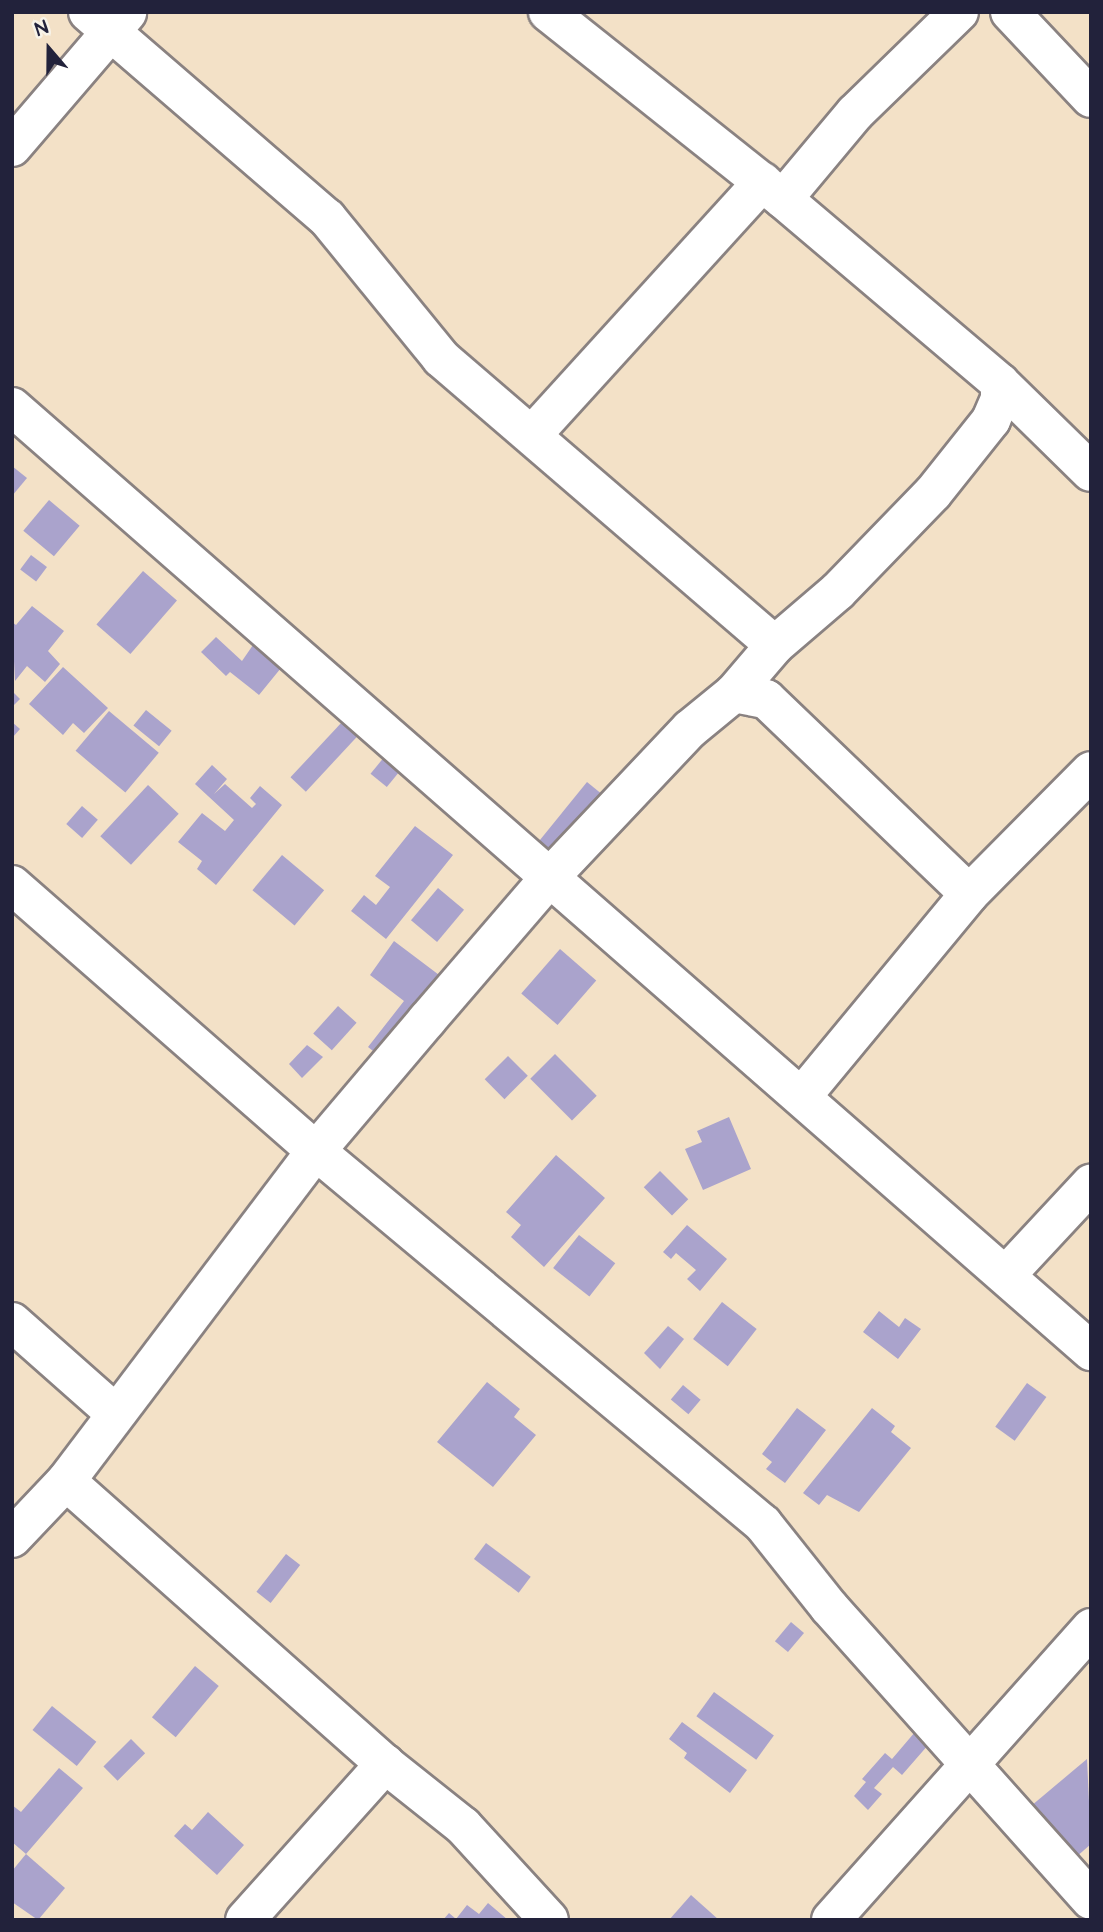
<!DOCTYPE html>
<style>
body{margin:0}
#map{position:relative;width:1103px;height:1932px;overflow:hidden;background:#f3e1c7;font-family:"Architects Daughter",sans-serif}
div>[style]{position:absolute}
.building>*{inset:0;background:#aaa3cc;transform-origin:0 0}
.roads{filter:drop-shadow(2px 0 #8a8281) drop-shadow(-2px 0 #8a8281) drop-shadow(0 2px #8a8281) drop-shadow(0 -2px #8a8281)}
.minor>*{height:38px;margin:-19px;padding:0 19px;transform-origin:19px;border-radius:19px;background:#fff}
span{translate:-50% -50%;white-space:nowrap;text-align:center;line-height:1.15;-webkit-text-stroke:6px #f7f3e8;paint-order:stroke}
.frame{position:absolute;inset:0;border:14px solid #22223b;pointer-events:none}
.north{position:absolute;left:14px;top:14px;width:70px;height:70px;-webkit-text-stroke:5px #f7f3e8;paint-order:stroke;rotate:340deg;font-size:19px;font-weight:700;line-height:28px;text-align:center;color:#22223b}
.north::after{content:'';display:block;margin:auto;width:24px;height:32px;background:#22223b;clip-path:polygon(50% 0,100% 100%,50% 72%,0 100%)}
</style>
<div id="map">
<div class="building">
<div style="clip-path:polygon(12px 466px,27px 478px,12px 496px)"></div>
<div style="left:49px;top:500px;width:40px;height:40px;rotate:40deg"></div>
<div style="left:31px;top:555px;width:20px;height:18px;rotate:37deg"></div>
<div style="left:143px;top:571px;width:45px;height:71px;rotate:41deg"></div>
<div style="clip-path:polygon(32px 606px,64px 631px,48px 651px,60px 664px,45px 682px,27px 666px,15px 681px,12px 622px,16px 625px)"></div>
<div style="clip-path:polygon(216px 637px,242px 661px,253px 645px,281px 668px,259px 695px,230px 672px,226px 676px,201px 652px)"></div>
<div style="clip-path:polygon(63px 667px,108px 708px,84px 733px,73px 723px,63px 735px,29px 704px)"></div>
<div style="clip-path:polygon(12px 691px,20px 699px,12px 707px)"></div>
<div style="left:146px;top:710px;width:33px;height:20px;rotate:39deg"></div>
<div style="left:109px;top:711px;width:65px;height:52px;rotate:40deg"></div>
<div style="left:343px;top:721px;width:21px;height:77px;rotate:43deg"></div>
<div style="clip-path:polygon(12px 722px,20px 729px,12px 738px)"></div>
<div style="left:385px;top:756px;width:21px;height:23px;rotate:39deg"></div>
<div style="clip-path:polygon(212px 765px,227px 779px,214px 794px,225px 784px,252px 808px,256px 804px,250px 798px,260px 786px,282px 805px,216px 885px,197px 869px,202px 861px,178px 842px,202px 813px,225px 831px,234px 820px,195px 784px)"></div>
<div style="left:587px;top:782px;width:19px;height:78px;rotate:39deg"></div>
<div style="left:148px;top:785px;width:42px;height:70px;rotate:43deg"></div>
<div style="left:82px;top:806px;width:21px;height:24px;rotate:41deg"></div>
<div style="clip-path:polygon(415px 826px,453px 855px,386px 939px,351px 911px,364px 895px,376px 905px,390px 887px,375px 876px)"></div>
<div style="left:282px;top:855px;width:55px;height:46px;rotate:40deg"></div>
<div style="left:438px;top:888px;width:34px;height:42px;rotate:40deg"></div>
<div style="clip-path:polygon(394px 941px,455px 987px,391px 1065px,368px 1047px,404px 1001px,370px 975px)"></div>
<div style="left:560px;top:949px;width:48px;height:59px;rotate:41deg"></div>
<div style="left:338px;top:1006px;width:25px;height:37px;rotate:42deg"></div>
<div style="clip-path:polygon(307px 1045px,323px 1057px,302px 1078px,289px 1064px)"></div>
<div style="left:555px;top:1054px;width:59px;height:35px;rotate:45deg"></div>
<div style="left:508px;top:1056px;width:28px;height:33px;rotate:45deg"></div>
<div style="clip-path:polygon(729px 1117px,751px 1169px,703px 1190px,685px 1149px,702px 1142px,697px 1131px)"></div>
<div style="clip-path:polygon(556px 1155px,605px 1198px,544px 1267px,511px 1237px,521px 1225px,506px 1212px)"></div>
<div style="left:660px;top:1171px;width:40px;height:23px;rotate:45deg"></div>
<div style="clip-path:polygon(687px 1225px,727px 1259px,700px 1291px,687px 1279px,696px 1270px,676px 1253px,671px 1259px,663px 1252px)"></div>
<div style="left:579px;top:1235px;width:46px;height:42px;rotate:38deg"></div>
<div style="left:722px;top:1302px;width:44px;height:47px;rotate:38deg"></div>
<div style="clip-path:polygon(879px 1311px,899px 1327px,905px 1318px,921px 1329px,898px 1359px,863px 1332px)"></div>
<div style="clip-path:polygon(668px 1326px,684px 1339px,660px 1369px,644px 1353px)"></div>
<div style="clip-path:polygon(487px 1382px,520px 1409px,514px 1417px,536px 1435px,493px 1487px,437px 1442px)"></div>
<div style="left:1027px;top:1383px;width:24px;height:54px;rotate:36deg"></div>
<div style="left:683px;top:1385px;width:23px;height:19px;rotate:40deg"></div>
<div style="clip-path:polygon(797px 1408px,826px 1430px,785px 1483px,766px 1469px,772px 1462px,762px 1454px)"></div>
<div style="clip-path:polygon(872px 1408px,895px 1426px,891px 1432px,911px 1448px,859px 1512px,827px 1495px,819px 1505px,803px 1493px)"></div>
<div style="left:486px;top:1543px;width:56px;height:20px;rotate:37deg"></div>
<div style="left:286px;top:1554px;width:18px;height:48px;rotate:38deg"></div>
<div style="left:791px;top:1622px;width:17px;height:25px;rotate:40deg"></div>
<div style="left:195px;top:1666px;width:31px;height:67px;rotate:40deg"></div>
<div style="left:714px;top:1692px;width:74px;height:30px;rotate:36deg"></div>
<div style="left:52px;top:1706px;width:57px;height:31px;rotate:39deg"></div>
<div style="clip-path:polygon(682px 1722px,747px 1770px,730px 1793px,684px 1758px,687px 1753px,669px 1739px)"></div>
<div style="clip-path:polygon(915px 1732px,929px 1744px,902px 1775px,893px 1767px,874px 1788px,882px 1794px,868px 1810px,854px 1796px,866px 1782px,862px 1779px,885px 1753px,892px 1759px)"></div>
<div style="left:131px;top:1739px;width:20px;height:39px;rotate:45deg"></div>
<div style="clip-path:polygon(1087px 1759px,1091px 1844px,1075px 1858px,1031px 1806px)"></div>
<div style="clip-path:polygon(59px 1768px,83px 1788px,26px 1854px,12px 1842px,12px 1805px,21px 1812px)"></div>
<div style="clip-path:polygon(208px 1812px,244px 1845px,217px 1875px,174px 1836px,185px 1824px,192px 1830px)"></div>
<div style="clip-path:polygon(26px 1854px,65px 1888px,38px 1920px,12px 1902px,12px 1871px)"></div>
<div style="clip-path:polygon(691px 1895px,719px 1920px,669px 1920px)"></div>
<div style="clip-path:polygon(488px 1903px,508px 1920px,443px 1920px,449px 1913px,456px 1919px,467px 1905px,479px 1914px)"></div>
</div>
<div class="roads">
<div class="minor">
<div style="left:88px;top:12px;width:316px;rotate:40.8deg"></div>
<div style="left:327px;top:218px;width:181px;rotate:50.8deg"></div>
<div style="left:441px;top:358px;width:440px;rotate:40.7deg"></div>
<div style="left:548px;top:12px;width:300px;rotate:38.5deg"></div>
<div style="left:783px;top:199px;width:285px;rotate:40.3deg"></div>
<div style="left:1000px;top:383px;width:127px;rotate:44.4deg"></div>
<div style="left:1010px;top:12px;width:118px;rotate:46.7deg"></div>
<div style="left:12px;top:147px;width:177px;rotate:-49.4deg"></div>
<div style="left:783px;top:199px;width:112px;rotate:-50.1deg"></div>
<div style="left:855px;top:113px;width:145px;rotate:-44.2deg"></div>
<div style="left:12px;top:407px;width:1434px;rotate:41.18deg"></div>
<div style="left:533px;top:434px;width:341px;rotate:-47.7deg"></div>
<div style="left:734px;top:693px;width:33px;rotate:11deg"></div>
<div style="left:766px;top:699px;width:281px;rotate:43.8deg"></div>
<div style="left:12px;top:885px;width:404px;rotate:41.2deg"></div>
<div style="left:316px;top:1151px;width:582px;rotate:39.84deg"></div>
<div style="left:763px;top:1524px;width:106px;rotate:51.5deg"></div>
<div style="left:829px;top:1607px;width:393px;rotate:48.2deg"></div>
<div style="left:803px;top:1095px;width:261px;rotate:-50.4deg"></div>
<div style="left:969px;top:894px;width:173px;rotate:-45.2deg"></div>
<div style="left:1006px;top:1275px;width:125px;rotate:-47deg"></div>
<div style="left:12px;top:1322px;width:137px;rotate:41.5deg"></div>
<div style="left:66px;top:1481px;width:426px;rotate:41.6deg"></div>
<div style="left:385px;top:1764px;width:100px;rotate:38.5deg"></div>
<div style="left:463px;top:1826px;width:127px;rotate:47.5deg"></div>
<div style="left:12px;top:1538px;width:79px;rotate:-46.5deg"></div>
<div style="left:66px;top:1481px;width:414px;rotate:-52.9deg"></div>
<div style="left:316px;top:1151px;width:172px;rotate:-49.7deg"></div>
<div style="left:427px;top:1020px;width:187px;rotate:-49.3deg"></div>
<div style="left:549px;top:878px;width:205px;rotate:-46.6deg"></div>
<div style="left:690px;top:729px;width:57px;rotate:-39.3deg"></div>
<div style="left:734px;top:693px;width:63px;rotate:-49.5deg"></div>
<div style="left:775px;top:645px;width:83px;rotate:-40.6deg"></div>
<div style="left:838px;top:591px;width:136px;rotate:-45.9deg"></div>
<div style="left:933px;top:493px;width:93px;rotate:-51.5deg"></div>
<div style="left:991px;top:420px;width:23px;rotate:-67deg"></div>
<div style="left:1000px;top:399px;width:16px;rotate:-90deg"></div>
<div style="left:245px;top:1920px;width:210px;rotate:-48.1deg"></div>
<div style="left:831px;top:1920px;width:391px;rotate:-48.3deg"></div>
</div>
</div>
<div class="frame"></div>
<div class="north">N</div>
</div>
